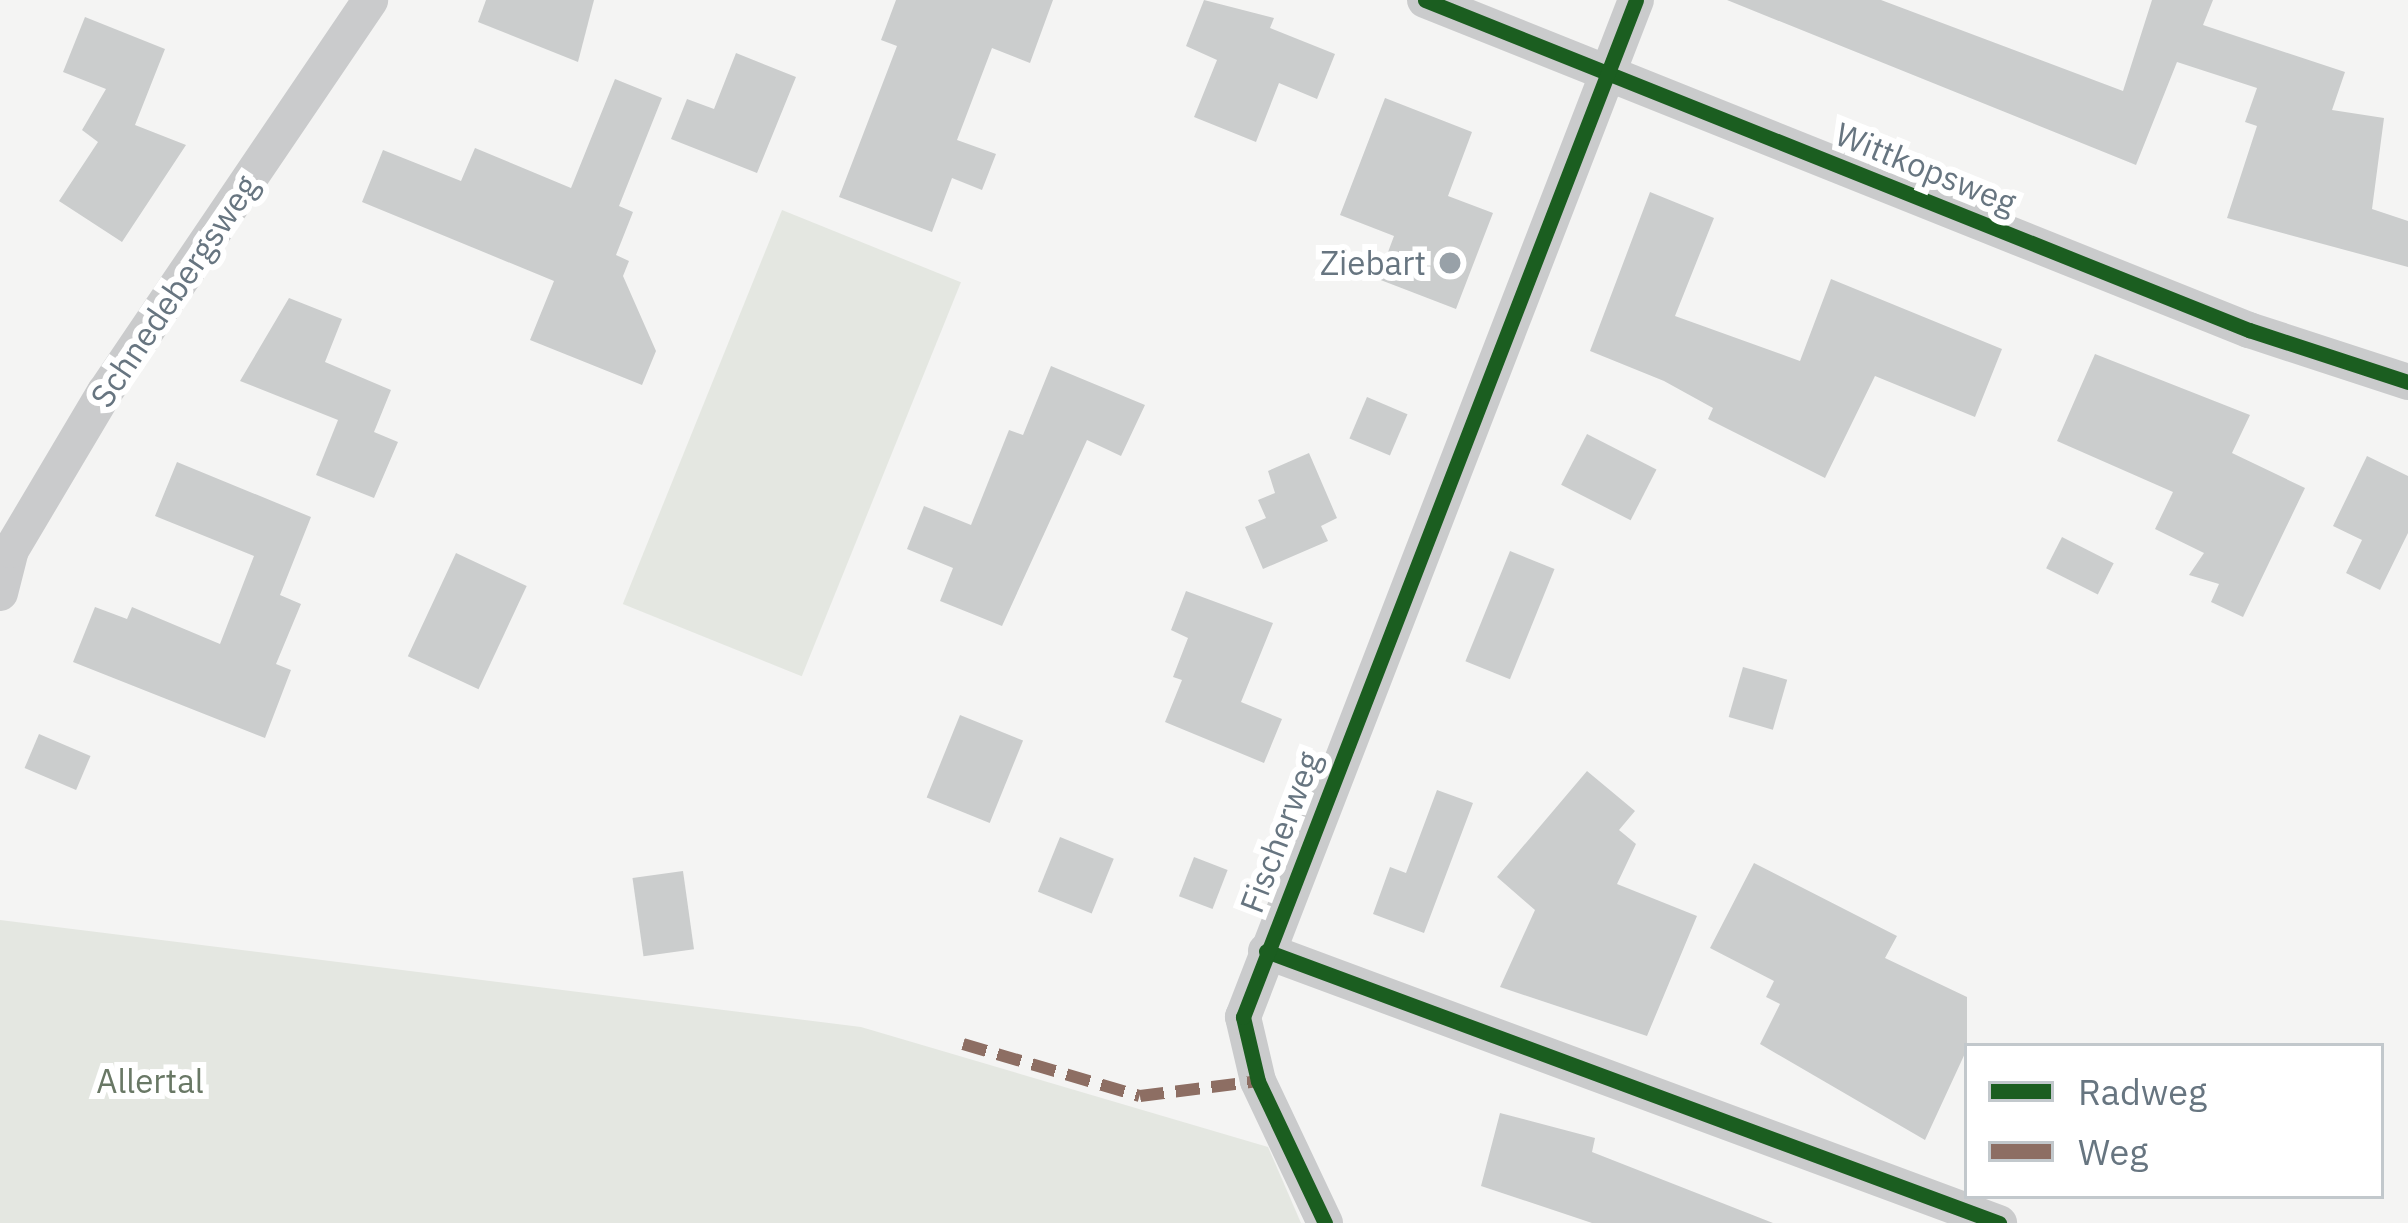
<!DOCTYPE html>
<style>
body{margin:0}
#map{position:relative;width:2408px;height:1223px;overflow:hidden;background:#f4f4f3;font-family:"IBM Plex Sans",sans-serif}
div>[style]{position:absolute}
.green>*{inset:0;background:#e4e7e1;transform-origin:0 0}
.building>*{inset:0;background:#cbcdcd;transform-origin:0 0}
.minor>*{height:36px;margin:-18px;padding:0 18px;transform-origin:18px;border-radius:18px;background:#cacbcc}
.quiet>*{height:12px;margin-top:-6px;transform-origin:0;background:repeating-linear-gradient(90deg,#8d6e63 0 24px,transparent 0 36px)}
.cycleway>*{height:15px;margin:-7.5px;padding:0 7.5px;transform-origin:7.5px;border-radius:7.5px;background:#1b5e20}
.dots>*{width:33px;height:33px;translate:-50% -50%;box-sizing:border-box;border:6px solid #fff;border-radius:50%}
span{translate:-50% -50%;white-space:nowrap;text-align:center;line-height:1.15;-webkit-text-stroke:12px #fff;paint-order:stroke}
.street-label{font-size:33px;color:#677580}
.poi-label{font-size:33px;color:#677580}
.right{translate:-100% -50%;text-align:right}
.park-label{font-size:33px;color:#697865}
.legend{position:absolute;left:1964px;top:1043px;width:420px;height:156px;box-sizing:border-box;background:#fff;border:3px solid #c2c8cc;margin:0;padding:15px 21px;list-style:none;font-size:36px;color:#677580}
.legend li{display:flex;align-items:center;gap:24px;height:60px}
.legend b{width:60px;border:3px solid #c2c8cc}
</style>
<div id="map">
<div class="green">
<div style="left:782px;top:210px;width:193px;height:425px;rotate:22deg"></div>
<div style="clip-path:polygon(0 920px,861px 1027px,1268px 1147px,1301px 1223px,0 1223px)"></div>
</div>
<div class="building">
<div style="clip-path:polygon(486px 0,594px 0,578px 62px,478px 22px)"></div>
<div style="clip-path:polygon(896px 0,1053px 0,1030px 63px,992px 48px,957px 140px,996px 154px,982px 190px,952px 178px,932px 232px,839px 197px,897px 46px,881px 40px)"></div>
<div style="clip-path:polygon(1204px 0,1274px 18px,1270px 28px,1335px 54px,1317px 99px,1279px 83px,1256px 142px,1194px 117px,1217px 60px,1186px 46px)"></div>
<div style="clip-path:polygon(1727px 0,1881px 0,2123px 91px,2152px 0,2213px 0,2203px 25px,2345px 72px,2332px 110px,2384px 118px,2372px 209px,2408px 221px,2408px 267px,2227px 218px,2257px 126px,2245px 122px,2257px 88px,2177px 62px,2136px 165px)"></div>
<div style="clip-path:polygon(85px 17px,165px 49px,135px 125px,186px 145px,122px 242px,59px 201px,98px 142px,82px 130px,106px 89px,63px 72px)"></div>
<div style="clip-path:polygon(736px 53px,796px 77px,757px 173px,671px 139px,687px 99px,714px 109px)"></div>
<div style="clip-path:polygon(615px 79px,662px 98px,619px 206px,633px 212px,616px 255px,629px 261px,623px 276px,656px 351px,642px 385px,530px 340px,554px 281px,362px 202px,383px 150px,461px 181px,475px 148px,571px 188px)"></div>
<div style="clip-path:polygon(1385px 98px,1472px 132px,1448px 196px,1493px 213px,1456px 309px,1378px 279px,1394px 236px,1340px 215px)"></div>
<div style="clip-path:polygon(1650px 192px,1714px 218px,1675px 316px,1800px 361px,1831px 279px,2002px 349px,1975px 417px,1875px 376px,1825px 478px,1708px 419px,1713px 408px,1664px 381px,1590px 351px)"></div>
<div style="clip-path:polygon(289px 298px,342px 319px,325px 362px,391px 390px,374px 432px,398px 442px,374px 498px,316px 475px,338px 420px,240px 381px)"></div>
<div style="clip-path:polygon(2095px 354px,2250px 415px,2232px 453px,2305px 488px,2243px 617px,2211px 602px,2219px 584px,2189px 575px,2204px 553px,2155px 529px,2173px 492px,2057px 441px)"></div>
<div style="clip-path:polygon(1051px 366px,1145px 405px,1121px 456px,1087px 440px,1002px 626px,940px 601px,953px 568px,907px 549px,924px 506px,971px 525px,1009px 430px,1023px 435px)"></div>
<div style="left:1367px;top:397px;width:44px;height:45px;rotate:23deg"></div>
<div style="left:1587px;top:434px;width:78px;height:57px;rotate:27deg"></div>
<div style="clip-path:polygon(1309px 453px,1337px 518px,1321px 526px,1328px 541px,1263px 569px,1245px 527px,1266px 518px,1258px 500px,1275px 493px,1268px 471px)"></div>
<div style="clip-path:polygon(2367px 456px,2408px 476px,2408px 533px,2380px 590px,2346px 573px,2362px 540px,2333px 526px)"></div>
<div style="clip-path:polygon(177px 462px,311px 517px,280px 595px,301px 604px,276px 664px,291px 670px,265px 738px,73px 662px,95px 607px,127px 619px,132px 607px,220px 644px,254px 556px,155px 516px)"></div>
<div style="left:2062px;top:537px;width:58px;height:35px;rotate:27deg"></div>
<div style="left:1510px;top:551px;width:48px;height:119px;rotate:22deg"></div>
<div style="left:456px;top:553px;width:78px;height:114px;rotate:25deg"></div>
<div style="clip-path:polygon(1186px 591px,1273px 623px,1241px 702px,1282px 719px,1264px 763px,1165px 722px,1182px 680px,1173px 677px,1188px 638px,1171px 630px)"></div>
<div style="left:1743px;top:667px;width:46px;height:52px;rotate:16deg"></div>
<div style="left:960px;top:715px;width:68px;height:89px;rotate:22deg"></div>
<div style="left:39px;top:734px;width:56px;height:37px;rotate:23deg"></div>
<div style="clip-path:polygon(1587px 771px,1635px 811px,1619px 830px,1636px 844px,1617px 884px,1697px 916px,1647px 1036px,1500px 987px,1535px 910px,1497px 877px)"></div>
<div style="clip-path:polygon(1437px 790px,1473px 803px,1424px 933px,1373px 914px,1390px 867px,1406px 873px)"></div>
<div style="left:1060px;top:837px;width:58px;height:59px;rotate:22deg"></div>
<div style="left:1194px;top:857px;width:36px;height:42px;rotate:21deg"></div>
<div style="clip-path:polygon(1754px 863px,1897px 936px,1885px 958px,1967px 997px,1967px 1049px,1925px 1140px,1760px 1044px,1780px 1004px,1766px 997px,1774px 981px,1710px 948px)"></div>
<div style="left:683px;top:871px;width:79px;height:51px;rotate:82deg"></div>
<div style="clip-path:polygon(1500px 1113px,1595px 1138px,1592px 1152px,1773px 1223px,1592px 1223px,1481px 1186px)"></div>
</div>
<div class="minor">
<div style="left:1425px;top:0;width:888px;rotate:21.83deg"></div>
<div style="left:2249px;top:330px;width:167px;rotate:18.1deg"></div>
<div style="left:0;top:593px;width:44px;rotate:-75.7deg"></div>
<div style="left:11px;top:550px;width:184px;rotate:-59.3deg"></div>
<div style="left:105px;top:392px;width:473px;rotate:-55.9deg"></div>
<div style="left:1266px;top:951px;width:782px;rotate:20.36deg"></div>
<div style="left:1325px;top:1223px;width:157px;rotate:-115.3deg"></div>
<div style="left:1258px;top:1081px;width:66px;rotate:-103.2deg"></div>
<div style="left:1243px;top:1017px;width:1090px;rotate:-68.87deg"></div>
</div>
<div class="quiet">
<div style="left:963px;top:1044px;width:184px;rotate:16.4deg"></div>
<div style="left:1140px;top:1096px;width:119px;rotate:-7.2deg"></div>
</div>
<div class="cycleway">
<div style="left:1425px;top:0;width:888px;rotate:21.83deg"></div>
<div style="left:2249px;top:330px;width:167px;rotate:18.1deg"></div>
<div style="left:1266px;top:951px;width:782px;rotate:20.36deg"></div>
<div style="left:1325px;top:1223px;width:157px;rotate:-115.3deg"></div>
<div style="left:1258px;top:1081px;width:66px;rotate:-103.2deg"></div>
<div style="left:1243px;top:1017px;width:1090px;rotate:-68.87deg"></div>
</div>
<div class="dots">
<div style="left:1450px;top:263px;background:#98a1a8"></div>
</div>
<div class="street-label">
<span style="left:1926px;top:168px;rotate:22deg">Wittkopsweg</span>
<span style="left:174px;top:291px;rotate:-56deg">Schnedebergsweg</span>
<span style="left:1280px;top:832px;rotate:-69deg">Fischerweg</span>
</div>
<div class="poi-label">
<span class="right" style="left:1426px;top:263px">Ziebart</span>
</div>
<div class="park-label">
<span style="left:150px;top:1081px">Allertal</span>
</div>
<ul class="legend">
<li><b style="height:15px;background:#1b5e20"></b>Radweg</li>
<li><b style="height:15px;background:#8d6e63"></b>Weg</li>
</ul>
</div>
